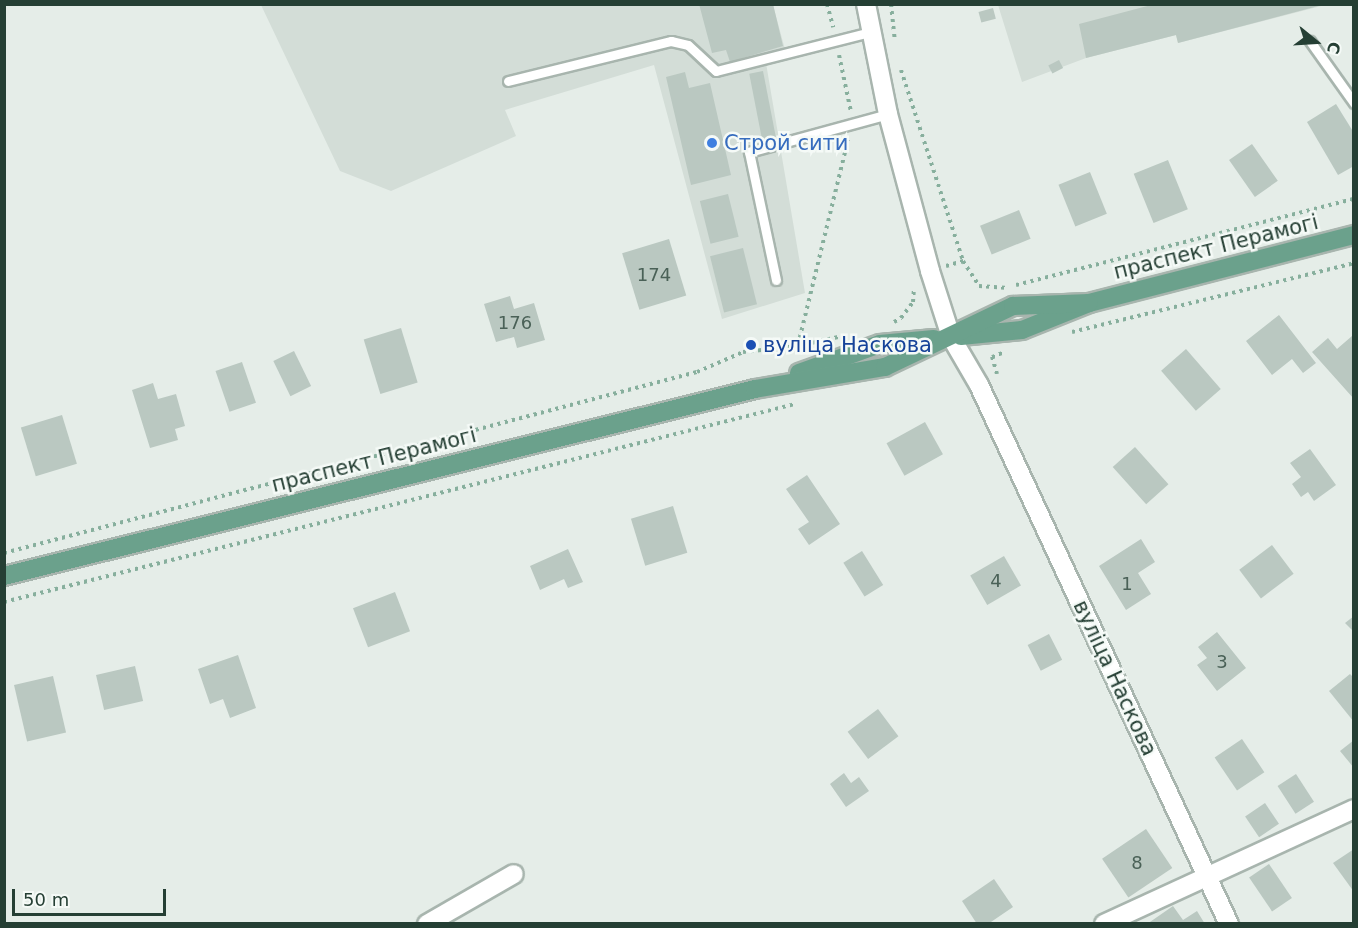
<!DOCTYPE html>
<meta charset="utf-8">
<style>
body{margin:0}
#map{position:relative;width:1358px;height:928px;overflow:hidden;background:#e5ede8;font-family:"DejaVu Sans",sans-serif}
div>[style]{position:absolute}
.built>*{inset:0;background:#d3ddd7}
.building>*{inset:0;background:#bac8c1;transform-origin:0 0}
.path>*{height:4px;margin-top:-2px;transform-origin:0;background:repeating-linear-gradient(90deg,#87af9d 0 3px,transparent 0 7.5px)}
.roads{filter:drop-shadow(2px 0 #a8b5ae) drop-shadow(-2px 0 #a8b5ae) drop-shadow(0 2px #a8b5ae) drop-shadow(0 -2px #a8b5ae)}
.lane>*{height:9px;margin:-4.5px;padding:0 4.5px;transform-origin:4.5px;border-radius:4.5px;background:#fff}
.street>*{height:18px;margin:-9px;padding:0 9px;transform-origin:9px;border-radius:9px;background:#fff}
.primary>*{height:18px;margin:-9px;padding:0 9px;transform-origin:9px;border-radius:9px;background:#6ba18c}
.dots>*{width:16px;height:16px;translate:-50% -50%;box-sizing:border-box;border:3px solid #f5faf7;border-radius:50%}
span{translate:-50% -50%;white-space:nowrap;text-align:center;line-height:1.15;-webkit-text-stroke:5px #f5faf7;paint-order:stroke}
.number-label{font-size:18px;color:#4a6157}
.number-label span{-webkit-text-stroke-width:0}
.shop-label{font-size:21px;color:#366cbe}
.left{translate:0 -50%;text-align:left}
.street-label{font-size:21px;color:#253f34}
.transit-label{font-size:21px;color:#164399}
.frame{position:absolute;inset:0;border:6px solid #253f34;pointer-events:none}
.north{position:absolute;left:1286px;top:12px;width:60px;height:60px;-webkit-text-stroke:4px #f5faf7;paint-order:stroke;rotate:108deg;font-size:16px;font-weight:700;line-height:24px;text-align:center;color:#253f34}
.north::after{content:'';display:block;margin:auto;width:21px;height:27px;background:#253f34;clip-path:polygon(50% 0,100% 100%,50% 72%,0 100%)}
.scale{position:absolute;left:12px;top:889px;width:154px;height:27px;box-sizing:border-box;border:3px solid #253f34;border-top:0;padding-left:8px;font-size:18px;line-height:21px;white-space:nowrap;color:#253f34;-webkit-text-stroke:4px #f5faf7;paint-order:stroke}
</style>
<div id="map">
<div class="built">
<div style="clip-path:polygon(261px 5px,773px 5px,787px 57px,766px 63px,805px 293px,722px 319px,654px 65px,505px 110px,516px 136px,391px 191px,340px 171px)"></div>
<div style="clip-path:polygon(998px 5px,1325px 5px,1178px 43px,1176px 35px,1086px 58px,1022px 82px)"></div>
</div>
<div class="building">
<div style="clip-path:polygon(699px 4px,773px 4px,783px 46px,730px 62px,726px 50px,712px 53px)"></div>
<div style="clip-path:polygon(1155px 4px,1322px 4px,1322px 5px,1178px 43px,1176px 35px,1086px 58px,1079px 24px)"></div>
<div style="left:993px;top:8px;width:11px;height:15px;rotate:75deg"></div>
<div style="left:1059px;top:60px;width:9px;height:12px;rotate:63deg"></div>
<div style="left:763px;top:71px;width:67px;height:14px;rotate:79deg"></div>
<div style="clip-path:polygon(685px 72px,689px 88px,710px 83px,731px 175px,691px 185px,666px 77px)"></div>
<div style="clip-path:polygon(1336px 104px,1354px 133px,1354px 166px,1338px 175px,1307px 122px)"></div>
<div style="left:1252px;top:144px;width:45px;height:28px;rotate:55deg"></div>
<div style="left:1168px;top:160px;width:53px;height:37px;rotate:68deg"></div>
<div style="left:1090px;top:172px;width:45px;height:34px;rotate:68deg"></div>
<div style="left:728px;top:194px;width:44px;height:29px;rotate:76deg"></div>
<div style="left:1019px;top:210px;width:31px;height:42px;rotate:68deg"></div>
<div style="left:669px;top:239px;width:59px;height:49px;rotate:73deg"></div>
<div style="left:743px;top:248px;width:58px;height:34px;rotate:76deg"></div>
<div style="clip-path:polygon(510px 296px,514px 309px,534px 303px,545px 340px,517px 348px,514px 337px,496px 342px,484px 304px)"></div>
<div style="clip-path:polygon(1279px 315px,1316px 363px,1303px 373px,1292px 359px,1272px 375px,1246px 341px)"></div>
<div style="left:401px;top:328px;width:57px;height:39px;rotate:73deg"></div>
<div style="clip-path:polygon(1352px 336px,1354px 338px,1354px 399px,1312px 352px,1328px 338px,1337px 349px)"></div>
<div style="left:1186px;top:349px;width:53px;height:33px;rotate:49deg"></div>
<div style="left:294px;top:351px;width:39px;height:23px;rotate:64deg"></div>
<div style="left:242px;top:362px;width:43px;height:28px;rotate:71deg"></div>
<div style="clip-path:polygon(153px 383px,158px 399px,176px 394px,185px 426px,175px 429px,178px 440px,150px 448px,132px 390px)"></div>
<div style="left:62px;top:415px;width:51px;height:43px;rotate:73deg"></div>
<div style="left:925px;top:422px;width:37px;height:44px;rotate:61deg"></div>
<div style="left:1135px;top:447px;width:50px;height:30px;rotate:48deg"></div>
<div style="clip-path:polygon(1310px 449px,1336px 485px,1314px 501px,1308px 492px,1301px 497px,1292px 484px,1301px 477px,1290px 463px)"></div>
<div style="clip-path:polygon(807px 475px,840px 524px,809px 545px,798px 529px,809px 522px,786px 489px)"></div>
<div style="left:673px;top:506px;width:49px;height:44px;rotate:73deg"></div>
<div style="clip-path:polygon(1141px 539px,1155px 562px,1138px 573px,1151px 594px,1126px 610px,1099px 566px)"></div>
<div style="left:1272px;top:545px;width:36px;height:41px;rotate:53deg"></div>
<div style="clip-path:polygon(568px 549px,583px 582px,568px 588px,564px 579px,540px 590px,530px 566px)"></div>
<div style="left:862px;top:551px;width:40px;height:22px;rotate:58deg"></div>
<div style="left:1004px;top:556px;width:34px;height:39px;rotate:60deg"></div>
<div style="left:395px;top:592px;width:42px;height:45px;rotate:69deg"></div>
<div style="clip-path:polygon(1354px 616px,1354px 632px,1345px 623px)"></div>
<div style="clip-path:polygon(1217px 632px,1246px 668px,1217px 691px,1197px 665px,1207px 658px,1198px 647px)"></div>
<div style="left:1049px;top:634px;width:29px;height:24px;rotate:63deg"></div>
<div style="clip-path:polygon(238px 655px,256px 708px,230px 718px,223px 699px,210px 704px,198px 669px)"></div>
<div style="left:135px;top:666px;width:36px;height:40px;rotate:77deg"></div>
<div style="clip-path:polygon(1350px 674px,1354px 678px,1354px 722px,1329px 691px)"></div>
<div style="left:53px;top:676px;width:58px;height:40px;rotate:77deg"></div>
<div style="left:878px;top:709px;width:34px;height:38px;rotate:53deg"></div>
<div style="left:1242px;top:739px;width:40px;height:33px;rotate:56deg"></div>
<div style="clip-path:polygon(1354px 740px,1354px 768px,1340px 751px)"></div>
<div style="clip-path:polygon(844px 773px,851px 783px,859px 777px,869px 791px,846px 807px,830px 784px)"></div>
<div style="left:1296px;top:774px;width:33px;height:22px;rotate:57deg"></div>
<div style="left:1265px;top:803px;width:25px;height:24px;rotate:56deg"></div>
<div style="left:1146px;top:829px;width:47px;height:53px;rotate:56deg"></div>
<div style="clip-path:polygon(1354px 849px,1354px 892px,1333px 863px)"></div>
<div style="left:1269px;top:864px;width:41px;height:24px;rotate:56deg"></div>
<div style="clip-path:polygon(994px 879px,1013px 907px,988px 924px,977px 924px,962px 901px)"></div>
<div style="clip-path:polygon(1173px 906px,1183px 920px,1197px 911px,1205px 924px,1147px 924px)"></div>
</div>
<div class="path">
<div style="left:827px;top:4px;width:24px;rotate:75deg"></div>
<div style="left:891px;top:4px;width:36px;rotate:84deg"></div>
<div style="left:839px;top:55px;width:58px;rotate:78.1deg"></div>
<div style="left:901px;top:70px;width:201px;rotate:72deg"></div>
<div style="left:963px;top:261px;width:30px;rotate:57deg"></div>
<div style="left:979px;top:286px;width:26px;rotate:4deg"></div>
<div style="left:946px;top:266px;width:18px;rotate:-16deg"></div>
<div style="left:1016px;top:285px;width:349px;rotate:-14.3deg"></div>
<div style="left:894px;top:322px;width:8px;rotate:-30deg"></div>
<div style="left:901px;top:318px;width:20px;rotate:-53deg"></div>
<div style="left:913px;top:302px;width:15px;rotate:-86deg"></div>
<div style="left:1072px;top:332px;width:290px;rotate:-13.7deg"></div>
<div style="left:798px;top:345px;width:211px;rotate:-76.3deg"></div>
<div style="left:997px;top:374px;width:18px;rotate:-106deg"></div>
<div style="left:992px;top:357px;width:14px;rotate:-21deg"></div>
<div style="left:4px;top:553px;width:716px;rotate:-14.64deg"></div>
<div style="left:697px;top:372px;width:50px;rotate:-23.5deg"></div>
<div style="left:743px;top:352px;width:55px;rotate:-6.2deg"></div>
<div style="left:798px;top:346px;width:41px;rotate:-12.7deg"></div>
<div style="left:4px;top:602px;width:815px;rotate:-14.05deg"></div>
</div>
<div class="roads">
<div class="lane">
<div style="left:1310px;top:41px;width:76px;rotate:54.6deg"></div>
<div style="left:508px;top:81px;width:168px;rotate:-13.8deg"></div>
<div style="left:671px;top:41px;width:17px;rotate:13deg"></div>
<div style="left:688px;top:45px;width:38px;rotate:43deg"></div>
<div style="left:716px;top:71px;width:159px;rotate:-14.2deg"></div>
<div style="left:776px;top:280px;width:131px;rotate:-101.9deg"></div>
<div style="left:749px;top:152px;width:144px;rotate:-15.3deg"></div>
</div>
<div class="street">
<div style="left:866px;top:4px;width:112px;rotate:78.7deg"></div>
<div style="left:888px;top:114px;width:163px;rotate:75deg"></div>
<div style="left:930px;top:271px;width:69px;rotate:72.3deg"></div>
<div style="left:951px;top:337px;width:56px;rotate:59.7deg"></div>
<div style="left:979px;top:385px;width:594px;rotate:65.12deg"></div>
<div style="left:427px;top:924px;width:100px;rotate:-29.9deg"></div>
<div style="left:1104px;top:924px;width:275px;rotate:-24.7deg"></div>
</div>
<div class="primary">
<div style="left:961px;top:336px;width:61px;rotate:-5.6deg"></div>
<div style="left:1022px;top:330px;width:72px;rotate:-21.9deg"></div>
<div style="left:1089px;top:303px;width:274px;rotate:-14.4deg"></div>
<div style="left:799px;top:373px;width:86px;rotate:-19.7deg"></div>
<div style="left:880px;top:344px;width:54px;rotate:-5.3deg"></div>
<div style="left:4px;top:576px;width:774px;rotate:-13.98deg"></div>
<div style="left:755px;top:389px;width:132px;rotate:-9.6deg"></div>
<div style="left:885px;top:367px;width:142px;rotate:-25.5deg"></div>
<div style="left:1013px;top:306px;width:76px;rotate:-2.3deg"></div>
</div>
</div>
<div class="dots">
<div style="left:712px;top:143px;background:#3f7fe0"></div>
<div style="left:751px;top:345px;background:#1a4fb4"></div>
</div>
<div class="number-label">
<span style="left:654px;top:275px">174</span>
<span style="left:515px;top:323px">176</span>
<span style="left:996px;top:581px">4</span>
<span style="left:1127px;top:584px">1</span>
<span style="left:1222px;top:662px">3</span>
<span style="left:1137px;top:863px">8</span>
</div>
<div class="shop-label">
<span class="left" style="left:724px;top:143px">Строй сити</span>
</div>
<div class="street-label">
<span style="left:1216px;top:247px;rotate:-14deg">праспект Перамогі</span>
<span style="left:374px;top:460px;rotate:-14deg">праспект Перамогі</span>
<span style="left:1115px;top:678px;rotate:65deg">вуліца Наскова</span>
</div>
<div class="transit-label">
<span class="left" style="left:763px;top:345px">вуліца Наскова</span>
</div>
<div class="frame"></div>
<div class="north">С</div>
<div class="scale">50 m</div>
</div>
